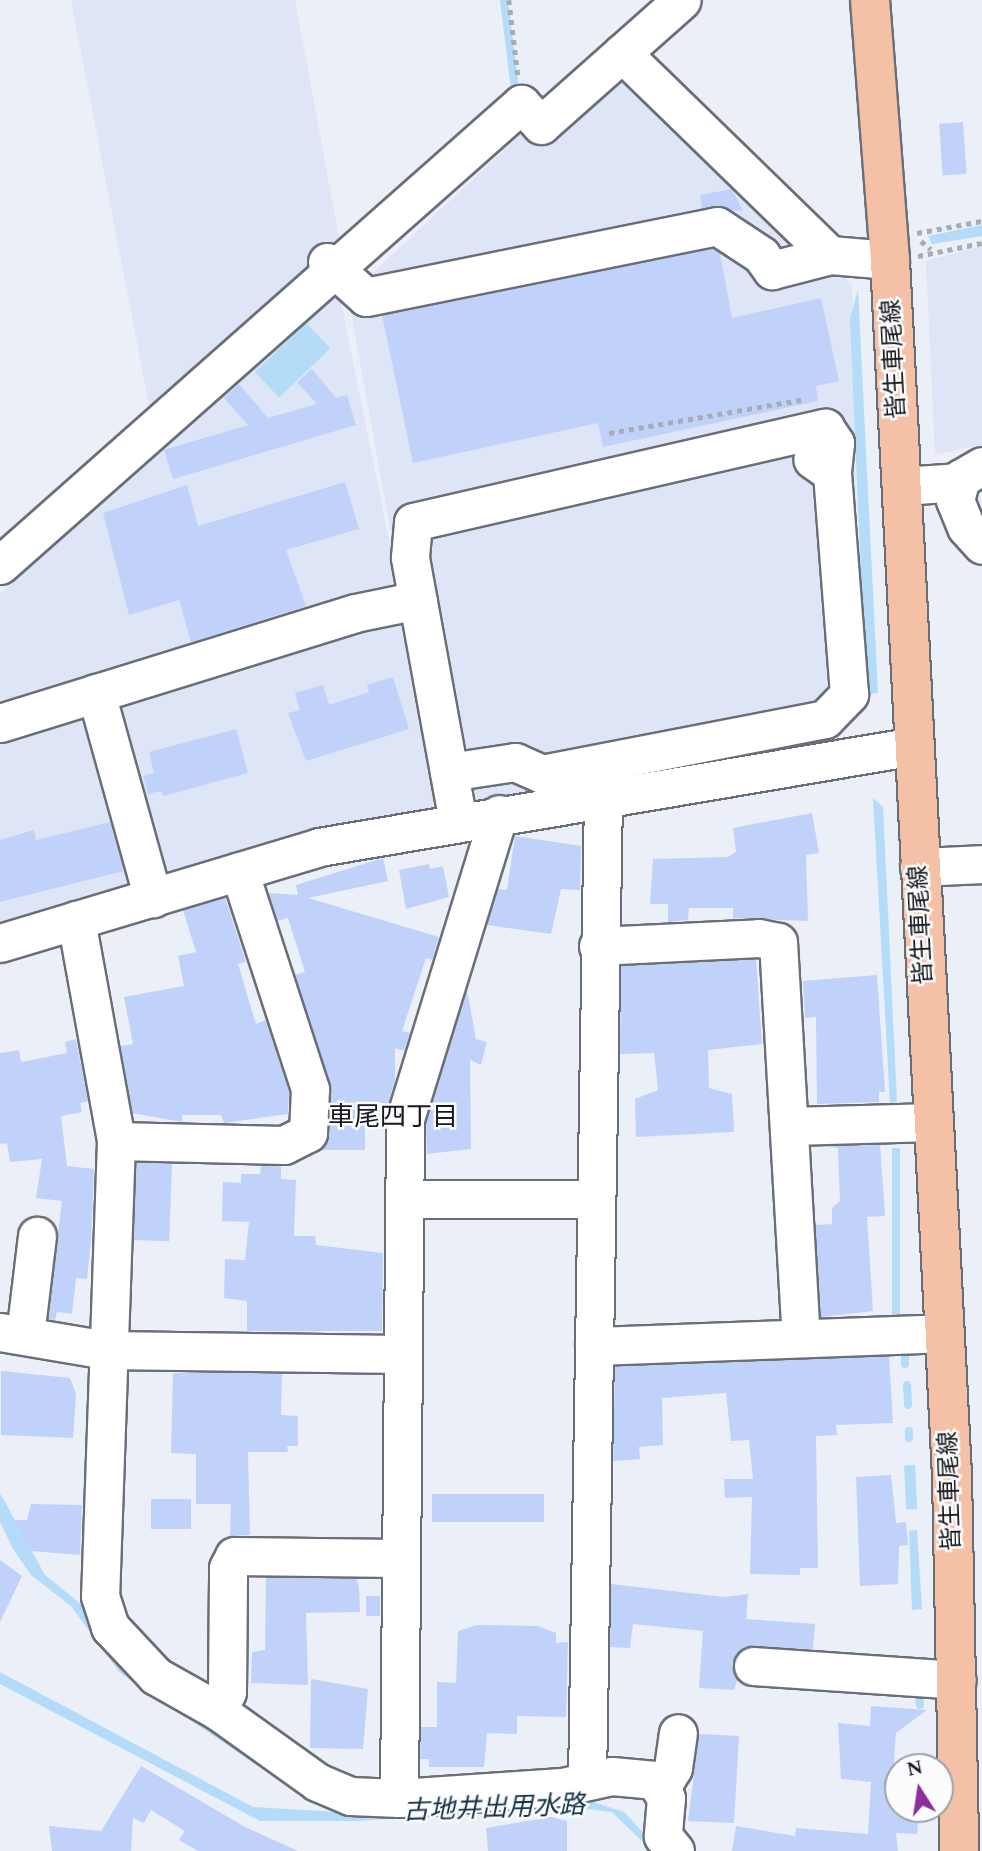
<!DOCTYPE html>
<meta charset="utf-8">
<style>
body{margin:0}
#map{position:relative;width:982px;height:1851px;overflow:hidden;background:#eaeff8;font-family:Spectral,"Noto Sans JP",serif}
div>[style]{position:absolute}
.built>*{inset:0;background:#dee5f6}
.water>*{inset:0;background:#b4dcf9;transform-origin:0 0}
.stream>*{height:8px;margin:-4px;padding:0 4px;transform-origin:4px;border-radius:4px;background:#b4dcf9}
.building>*{inset:0;background:#c0d2f9;transform-origin:0 0}
.path>*{height:4.5px;margin-top:-2.25px;transform-origin:0;background:repeating-linear-gradient(90deg,#a8acb3 0 5px,transparent 0 10px)}
.roads{filter:drop-shadow(2px 0 #6a6e77) drop-shadow(-2px 0 #6a6e77) drop-shadow(0 2px #6a6e77) drop-shadow(0 -2px #6a6e77)}
.minor>*{height:37px;margin:-18.5px;padding:0 18.5px;transform-origin:18.5px;border-radius:18.5px;background:#fff}
.major>*{height:38px;margin:-19px;padding:0 19px;transform-origin:19px;border-radius:19px;background:#f5c1a6}
span{translate:-50% -50%;white-space:nowrap;text-align:center;line-height:1.15;-webkit-text-stroke:5px #fbfcfe;paint-order:stroke}
.street-label{font-size:24px;color:#17191c}
.neighbourhood-label{font-size:26px;color:#17191c}
.water-label{font-size:26px;color:#123145;font-style:italic}
.north{position:absolute;left:884px;top:1753px;width:70px;height:70px;box-sizing:border-box;background:#fbfcfe;border:2px solid #a0a1a4;border-radius:50%;rotate:348deg;font-size:19px;font-weight:700;line-height:28px;text-align:center;color:#17191c}
.north::after{content:'';display:block;margin:auto;width:24px;height:32px;background:#8b2e99;clip-path:polygon(50% 0,100% 100%,50% 72%,0 100%)}
</style>
<div id="map">
<div class="built">
<div style="clip-path:polygon(71px 0,295px 0,343px 259px,153px 426px)"></div>
<div style="clip-path:polygon(628px 70px,852px 285px,860px 694px,831px 738px,299px 833px,0 927px,0 730px,401px 588px,348px 296px,529px 127px)"></div>
<div style="clip-path:polygon(982px 246px,982px 445px,935px 454px,926px 261px)"></div>
<div style="clip-path:polygon(339px 293px,399px 590px,0 714px,0 594px)"></div>
</div>
<div class="water">
<div style="clip-path:polygon(982px 225px,982px 236px,932px 244px,928px 236px)"></div>
<div style="clip-path:polygon(858px 290px,878px 693px,866px 695px,850px 318px)"></div>
<div style="left:306px;top:323px;width:35px;height:71px;rotate:46deg"></div>
<div style="clip-path:polygon(873px 798px,883px 807px,897px 1102px,890px 1103px)"></div>
<div style="left:892px;top:1148px;width:8px;height:169px"></div>
<div style="left:915px;top:1465px;width:44px;height:11px;rotate:87deg"></div>
<div style="clip-path:polygon(0 1493px,45px 1575px,308px 1788px,575px 1796px,624px 1812px,654px 1844px,649px 1848px,612px 1812px,564px 1806px,358px 1821px,260px 1821px,0 1684px,0 1672px,253px 1807px,338px 1812px,298px 1793px,119px 1672px,71px 1606px,31px 1575px,13px 1549px,0 1522px)"></div>
<div style="clip-path:polygon(917px 1530px,922px 1609px,912px 1610px,909px 1531px)"></div>
</div>
<div class="stream">
<div style="left:504px;top:0;width:98px;rotate:82.9deg"></div>
<div style="left:905px;top:1357px;width:7px;rotate:90deg"></div>
<div style="left:907px;top:1385px;width:20px;rotate:87deg"></div>
<div style="left:909px;top:1438px;width:7px;rotate:-90deg"></div>
<div style="left:919px;top:1698px;width:7px;rotate:82deg"></div>
</div>
<div class="building">
<div style="left:963px;top:122px;width:52px;height:24px;rotate:86deg"></div>
<div style="clip-path:polygon(732px 189px,743px 211px,702px 208px,700px 195px)"></div>
<div style="clip-path:polygon(713px 248px,720px 253px,732px 318px,821px 298px,839px 381px,816px 386px,818px 401px,603px 447px,598px 423px,413px 463px,382px 315px)"></div>
<div style="clip-path:polygon(312px 369px,336px 398px,347px 395px,356px 425px,173px 479px,164px 450px,248px 425px,224px 398px,239px 384px,268px 418px,317px 404px,297px 382px)"></div>
<div style="clip-path:polygon(345px 482px,359px 529px,286px 550px,306px 606px,191px 642px,179px 600px,129px 615px,103px 513px,187px 485px,198px 526px)"></div>
<div style="clip-path:polygon(393px 677px,409px 729px,306px 761px,288px 713px,300px 710px,295px 693px,323px 685px,329px 705px,369px 692px,367px 685px)"></div>
<div style="clip-path:polygon(236px 729px,248px 773px,163px 796px,161px 791px,148px 794px,143px 776px,154px 773px,149px 752px)"></div>
<div style="clip-path:polygon(812px 813px,819px 853px,806px 855px,808px 921px,733px 918px,733px 908px,689px 908px,688px 920px,668px 922px,668px 904px,650px 904px,653px 859px,728px 857px,736px 852px,733px 828px)"></div>
<div style="clip-path:polygon(110px 822px,124px 871px,0 902px,0 840px,34px 830px,36px 840px)"></div>
<div style="clip-path:polygon(515px 836px,581px 846px,580px 890px,561px 889px,551px 934px,487px 925px,498px 889px,507px 890px)"></div>
<div style="clip-path:polygon(383px 858px,388px 881px,308px 898px,439px 937px,432px 960px,426px 958px,402px 1031px,410px 1033px,404px 1051px,395px 1048px,395px 1080px,385px 1114px,365px 1116px,365px 1150px,322px 1150px,329px 1134px,330px 1083px,295px 975px,305px 972px,288px 918px,277px 921px,268px 893px,298px 895px,296px 885px)"></div>
<div style="clip-path:polygon(429px 864px,430px 869px,443px 866px,449px 897px,406px 909px,399px 870px)"></div>
<div style="clip-path:polygon(225px 897px,246px 962px,238px 964px,256px 1024px,266px 1020px,289px 1092px,288px 1114px,224px 1123px,221px 1115px,182px 1115px,182px 1122px,132px 1113px,120px 1046px,133px 1044px,124px 997px,184px 986px,178px 956px,196px 952px,183px 910px)"></div>
<div style="clip-path:polygon(756px 959px,762px 1044px,708px 1050px,709px 1088px,732px 1094px,734px 1132px,636px 1137px,635px 1099px,658px 1090px,654px 1053px,620px 1054px,621px 966px)"></div>
<div style="clip-path:polygon(877px 975px,885px 1092px,879px 1092px,879px 1102px,817px 1104px,816px 1017px,805px 1018px,803px 981px)"></div>
<div style="clip-path:polygon(467px 990px,476px 1039px,487px 1042px,481px 1065px,470px 1060px,471px 1149px,427px 1154px,426px 1122px)"></div>
<div style="clip-path:polygon(76px 1039px,88px 1101px,80px 1103px,82px 1112px,61px 1116px,67px 1166px,94px 1169px,91px 1241px,87px 1279px,76px 1278px,72px 1314px,57px 1312px,55px 1320px,48px 1319px,62px 1201px,36px 1198px,42px 1159px,10px 1162px,7px 1143px,0 1144px,0 1053px,19px 1050px,21px 1062px,67px 1053px,65px 1042px)"></div>
<div style="clip-path:polygon(880px 1145px,885px 1216px,867px 1217px,873px 1311px,821px 1317px,815px 1225px,832px 1224px,832px 1208px,840px 1201px,838px 1148px,818px 1146px)"></div>
<div style="left:136px;top:1162px;width:36px;height:78px;rotate:2deg"></div>
<div style="clip-path:polygon(261px 1165px,281px 1166px,281px 1179px,296px 1180px,294px 1236px,315px 1236px,316px 1245px,383px 1253px,382px 1331px,247px 1331px,247px 1301px,224px 1298px,225px 1259px,245px 1260px,249px 1222px,222px 1221px,223px 1182px,241px 1183px,241px 1174px,260px 1174px)"></div>
<div style="clip-path:polygon(889px 1356px,893px 1423px,836px 1425px,837px 1435px,816px 1436px,818px 1568px,800px 1568px,800px 1575px,750px 1574px,752px 1497px,725px 1498px,724px 1479px,753px 1479px,749px 1440px,731px 1441px,726px 1393px,662px 1398px,663px 1445px,639px 1447px,640px 1459px,613px 1461px,615px 1366px)"></div>
<div style="clip-path:polygon(1px 1371px,70px 1378px,76px 1394px,73px 1438px,1px 1435px)"></div>
<div style="clip-path:polygon(173px 1373px,282px 1373px,281px 1415px,298px 1416px,298px 1446px,287px 1446px,288px 1452px,248px 1452px,250px 1535px,230px 1536px,231px 1504px,196px 1504px,196px 1454px,171px 1453px)"></div>
<div style="clip-path:polygon(891px 1475px,896px 1523px,906px 1522px,908px 1545px,899px 1546px,898px 1584px,860px 1586px,856px 1477px)"></div>
<div style="left:432px;top:1494px;width:112px;height:28px"></div>
<div style="left:151px;top:1499px;width:40px;height:30px"></div>
<div style="clip-path:polygon(31px 1504px,82px 1505px,80px 1555px,31px 1551px,14px 1520px,27px 1520px)"></div>
<div style="clip-path:polygon(0 1560px,22px 1576px,0 1622px)"></div>
<div style="clip-path:polygon(266px 1577px,356px 1578px,359px 1587px,360px 1612px,306px 1613px,308px 1685px,251px 1683px,252px 1652px,265px 1650px)"></div>
<div style="clip-path:polygon(611px 1584px,724px 1597px,748px 1594px,746px 1619px,815px 1624px,813px 1649px,744px 1647px,732px 1664px,738px 1679px,734px 1690px,699px 1688px,703px 1631px,633px 1624px,630px 1648px,610px 1647px)"></div>
<div style="left:366px;top:1596px;width:14px;height:20px"></div>
<div style="clip-path:polygon(477px 1625px,538px 1626px,556px 1633px,556px 1643px,568px 1642px,566px 1717px,517px 1716px,517px 1734px,487px 1733px,484px 1767px,429px 1767px,429px 1759px,420px 1759px,421px 1727px,437px 1727px,437px 1682px,456px 1683px,458px 1631px)"></div>
<div style="clip-path:polygon(311px 1679px,368px 1689px,363px 1749px,310px 1748px)"></div>
<div style="clip-path:polygon(871px 1706px,927px 1710px,896px 1733px,894px 1760px,895px 1811px,919px 1812px,917px 1834px,896px 1833px,898px 1851px,732px 1851px,736px 1826px,795px 1836px,796px 1828px,868px 1834px,871px 1782px,841px 1779px,838px 1723px,870px 1726px)"></div>
<div style="clip-path:polygon(699px 1734px,739px 1736px,734px 1823px,688px 1821px)"></div>
<div style="clip-path:polygon(141px 1766px,245px 1827px,298px 1851px,198px 1851px,179px 1840px,185px 1831px,151px 1810px,144px 1823px,133px 1818px,131px 1851px,52px 1851px,49px 1826px,101px 1831px)"></div>
<div style="clip-path:polygon(551px 1817px,567px 1821px,567px 1851px,488px 1851px,486px 1828px)"></div>
</div>
<div class="path">
<div style="left:509px;top:0;width:76px;rotate:83.2deg"></div>
<div style="left:917px;top:233px;width:66px;rotate:-10.5deg"></div>
<div style="left:921px;top:241px;width:13px;rotate:39deg"></div>
<div style="left:918px;top:256px;width:65px;rotate:-11.5deg"></div>
<div style="left:609px;top:433px;width:195px;rotate:-9.8deg"></div>
</div>
<div class="roads">
<div class="minor">
<div style="left:622px;top:53px;width:290px;rotate:44.2deg"></div>
<div style="left:830px;top:255px;width:60px;rotate:4.8deg"></div>
<div style="left:327px;top:262px;width:52px;rotate:41.9deg"></div>
<div style="left:366px;top:297px;width:358px;rotate:-11.4deg"></div>
<div style="left:717px;top:226px;width:53px;rotate:33.4deg"></div>
<div style="left:761px;top:255px;width:19px;rotate:54deg"></div>
<div style="left:772px;top:270px;width:60px;rotate:-14.5deg"></div>
<div style="left:982px;top:466px;width:24px;rotate:150deg"></div>
<div style="left:961px;top:478px;width:23px;rotate:105deg"></div>
<div style="left:955px;top:500px;width:29px;rotate:68deg"></div>
<div style="left:966px;top:527px;width:24px;rotate:48deg"></div>
<div style="left:902px;top:486px;width:58px;rotate:-3.9deg"></div>
<div style="left:0;top:565px;width:696px;rotate:-41.5deg"></div>
<div style="left:521px;top:104px;width:29px;rotate:46deg"></div>
<div style="left:541px;top:125px;width:188px;rotate:-41.6deg"></div>
<div style="left:96px;top:693px;width:213px;rotate:74.5deg"></div>
<div style="left:0;top:723px;width:372px;rotate:-17.2deg"></div>
<div style="left:355px;top:613px;width:64px;rotate:-11.7deg"></div>
<div style="left:449px;top:772px;width:67px;rotate:-8.6deg"></div>
<div style="left:515px;top:762px;width:30px;rotate:24deg"></div>
<div style="left:542px;top:774px;width:288px;rotate:-11deg"></div>
<div style="left:825px;top:719px;width:35px;rotate:-46deg"></div>
<div style="left:849px;top:694px;width:222px;rotate:-94.4deg"></div>
<div style="left:832px;top:473px;width:24px;rotate:-145deg"></div>
<div style="left:458px;top:822px;width:269px;rotate:-100.3deg"></div>
<div style="left:410px;top:557px;width:35px;rotate:-85deg"></div>
<div style="left:413px;top:522px;width:423px;rotate:-12.9deg"></div>
<div style="left:825px;top:428px;width:18px;rotate:56deg"></div>
<div style="left:835px;top:443px;width:30px;rotate:96deg"></div>
<div style="left:919px;top:867px;width:63px;rotate:-2.7deg"></div>
<div style="left:76px;top:920px;width:225px;rotate:79.7deg"></div>
<div style="left:116px;top:1141px;width:455px;rotate:92deg"></div>
<div style="left:100px;top:1596px;width:33px;rotate:72deg"></div>
<div style="left:110px;top:1627px;width:67px;rotate:46.8deg"></div>
<div style="left:156px;top:1676px;width:71px;rotate:29.4deg"></div>
<div style="left:218px;top:1711px;width:122px;rotate:35.6deg"></div>
<div style="left:317px;top:1782px;width:36px;rotate:23deg"></div>
<div style="left:350px;top:1796px;width:49px;rotate:2.3deg"></div>
<div style="left:399px;top:1798px;width:163px;rotate:-3.9deg"></div>
<div style="left:562px;top:1787px;width:51px;rotate:-12.4deg"></div>
<div style="left:612px;top:1776px;width:43px;rotate:5.3deg"></div>
<div style="left:655px;top:1780px;width:21px;rotate:59deg"></div>
<div style="left:666px;top:1798px;width:38px;rotate:95deg"></div>
<div style="left:663px;top:1836px;width:19px;rotate:51deg"></div>
<div style="left:0;top:943px;width:333px;rotate:-16.7deg"></div>
<div style="left:319px;top:847px;width:604px;rotate:-9.63deg"></div>
<div style="left:598px;top:946px;width:161px;rotate:-2.8deg"></div>
<div style="left:759px;top:938px;width:19px;rotate:12deg"></div>
<div style="left:778px;top:942px;width:396px;rotate:86.7deg"></div>
<div style="left:791px;top:1126px;width:142px;rotate:-1.6deg"></div>
<div style="left:116px;top:1141px;width:168px;rotate:1.4deg"></div>
<div style="left:284px;top:1145px;width:27px;rotate:-27deg"></div>
<div style="left:308px;top:1133px;width:44px;rotate:-87.4deg"></div>
<div style="left:310px;top:1089px;width:229px;rotate:-108deg"></div>
<div style="left:405px;top:1199px;width:189px"></div>
<div style="left:0;top:1332px;width:108px;rotate:9.6deg"></div>
<div style="left:106px;top:1350px;width:294px;rotate:0.8deg"></div>
<div style="left:25px;top:1335px;width:100px;rotate:-83.1deg"></div>
<div style="left:594px;top:1346px;width:350px;rotate:-2.1deg"></div>
<div style="left:753px;top:1666px;width:204px;rotate:3.9deg"></div>
<div style="left:218px;top:1711px;width:21px;rotate:-65deg"></div>
<div style="left:227px;top:1692px;width:124px;rotate:-89.5deg"></div>
<div style="left:228px;top:1568px;width:13px;rotate:-63deg"></div>
<div style="left:234px;top:1556px;width:164px;rotate:0.7deg"></div>
<div style="left:587px;top:1781px;width:985px;rotate:-89.07deg"></div>
<div style="left:662px;top:1786px;width:21px;rotate:-59deg"></div>
<div style="left:673px;top:1768px;width:35px;rotate:-82deg"></div>
<div style="left:399px;top:1798px;width:679px;rotate:-89.49deg"></div>
<div style="left:405px;top:1119px;width:319px;rotate:-72.9deg"></div>
</div>
<div class="major">
<div style="left:870px;top:0;width:261px;rotate:85.6deg"></div>
<div style="left:890px;top:260px;width:1217px;rotate:87.08deg"></div>
<div style="left:952px;top:1475px;width:376px;rotate:88.9deg"></div>
</div>
</div>
<div class="street-label">
<span style="left:895px;top:359px;rotate:-93deg">皆生車尾線</span>
<span style="left:922px;top:925px;rotate:-93deg">皆生車尾線</span>
<span style="left:951px;top:1491px;rotate:-92deg">皆生車尾線</span>
</div>
<div class="neighbourhood-label">
<span style="left:393px;top:1118px">車尾四丁目</span>
</div>
<div class="water-label">
<span style="left:494px;top:1809px;rotate:-2deg">古地井出用水路</span>
</div>
<div class="north">N</div>
</div>
